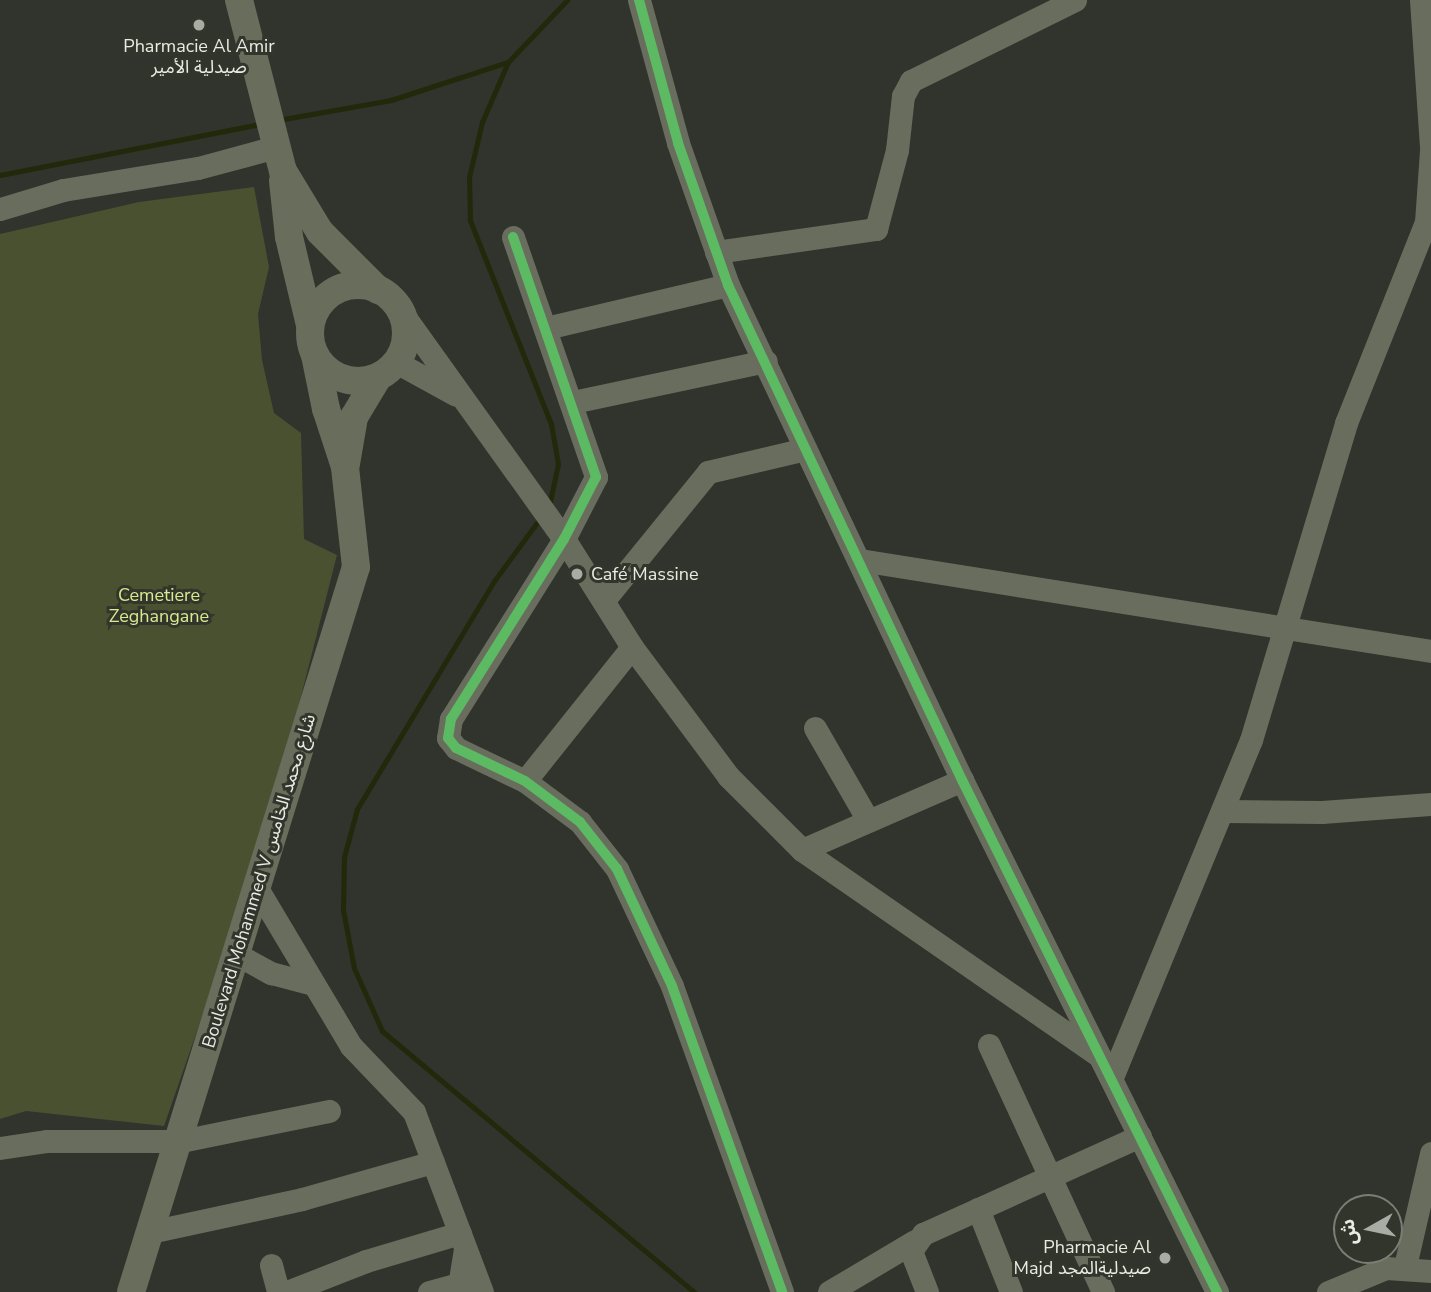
<!DOCTYPE html>
<meta charset="utf-8">
<style>
body{margin:0}
#map{position:relative;width:1431px;height:1292px;overflow:hidden;background:#31332d;font-family:"Nunito Sans","Noto Sans Arabic",sans-serif}
div>[style]{position:absolute}
.green>*{inset:0;background:#4a5131}
.stream>*{height:5px;margin:-2.5px;padding:0 2.5px;transform-origin:2.5px;border-radius:2.5px;background:#22280a}
.minor>*{height:23px;margin:-11.5px;padding:0 11.5px;transform-origin:11.5px;border-radius:11.5px;background:#696d5e}
.major>*{height:28px;margin:-14px;padding:0 14px;transform-origin:14px;border-radius:14px;background:#686d5c}
.major>.ring{margin:-14px;padding:0;box-sizing:content-box;background:none;border:28px solid #686d5c;border-radius:50%}
.cycleway>*{height:10px;margin:-5px;padding:0 5px;transform-origin:5px;border-radius:5px;background:#5cba63}
.dots>*{width:19px;height:19px;translate:-50% -50%;box-sizing:border-box;border:4px solid #32352b;border-radius:50%}
span{translate:-50% -50%;white-space:nowrap;text-align:center;line-height:1.15;-webkit-text-stroke:6px #32352b;paint-order:stroke}
.poi-label{font-size:18px;color:#e9ebe4}
.left{translate:0 -50%;text-align:left}
.right{translate:-100% -50%;text-align:right}
.park-label{font-size:18px;color:#d6ea8e}
.street-label{font-size:18px;color:#e9ebe4}
.north{position:absolute;left:1333px;top:1194px;width:70px;height:70px;box-sizing:border-box;background:#32352b;border:2px solid #7b7e75;border-radius:50%;rotate:261deg;font-size:19px;font-weight:700;line-height:28px;text-align:center;color:#e9ebe4}
.north::after{content:'';display:block;margin:auto;width:24px;height:32px;background:#a9aba4;clip-path:polygon(50% 0,100% 100%,50% 72%,0 100%)}
</style>
<div id="map">
<div class="green">
<div style="clip-path:polygon(254px 187px,269px 267px,258px 314px,262px 360px,274px 413px,301px 433px,304px 539px,337px 555px,267px 830px,164px 1126px,26px 1111px,0 1119px,0 234px,139px 202px)"></div>
</div>
<div class="stream">
<div style="left:278px;top:120px;width:115px;rotate:-10deg"></div>
<div style="left:391px;top:100px;width:123px;rotate:-18deg"></div>
<div style="left:0;top:175px;width:266px;rotate:-11.1deg"></div>
<div style="left:549px;top:506px;width:43px;rotate:-77.9deg"></div>
<div style="left:558px;top:464px;width:41px;rotate:-99.9deg"></div>
<div style="left:551px;top:424px;width:219px;rotate:-111.7deg"></div>
<div style="left:470px;top:220px;width:43px;rotate:-91.3deg"></div>
<div style="left:469px;top:177px;width:57px;rotate:-76.7deg"></div>
<div style="left:482px;top:122px;width:65px;rotate:-66.6deg"></div>
<div style="left:508px;top:62px;width:86px;rotate:-46.4deg"></div>
<div style="left:541px;top:517px;width:79px;rotate:126.3deg"></div>
<div style="left:494px;top:581px;width:266px;rotate:121deg"></div>
<div style="left:357px;top:809px;width:50px;rotate:105.2deg"></div>
<div style="left:344px;top:857px;width:53px;rotate:91.1deg"></div>
<div style="left:343px;top:910px;width:59px;rotate:79.3deg"></div>
<div style="left:354px;top:968px;width:69px;rotate:66deg"></div>
<div style="left:382px;top:1031px;width:407px;rotate:39.9deg"></div>
</div>
<div class="minor">
<div style="left:639px;top:0;width:148px;rotate:74.7deg"></div>
<div style="left:678px;top:143px;width:151px;rotate:70.6deg"></div>
<div style="left:728px;top:285px;width:548px;rotate:64.7deg"></div>
<div style="left:962px;top:780px;width:572px;rotate:63.52deg"></div>
<div style="left:1421px;top:0;width:145px;rotate:86.1deg"></div>
<div style="left:0;top:209px;width:66px;rotate:-16.8deg"></div>
<div style="left:63px;top:190px;width:137px;rotate:-9.3deg"></div>
<div style="left:198px;top:168px;width:81px;rotate:-15.1deg"></div>
<div style="left:513px;top:237px;width:254px;rotate:70.9deg"></div>
<div style="left:596px;top:477px;width:70px;rotate:117.3deg"></div>
<div style="left:564px;top:539px;width:213px;rotate:122.1deg"></div>
<div style="left:451px;top:719px;width:19px;rotate:99deg"></div>
<div style="left:448px;top:738px;width:13px;rotate:51deg"></div>
<div style="left:456px;top:748px;width:76px;rotate:25.6deg"></div>
<div style="left:525px;top:781px;width:69px;rotate:36.7deg"></div>
<div style="left:580px;top:822px;width:60px;rotate:51.8deg"></div>
<div style="left:617px;top:869px;width:129px;rotate:64.8deg"></div>
<div style="left:672px;top:986px;width:325px;rotate:70.2deg"></div>
<div style="left:716px;top:252px;width:162px;rotate:-8.2deg"></div>
<div style="left:876px;top:229px;width:82px;rotate:-75.1deg"></div>
<div style="left:897px;top:150px;width:54px;rotate:-83.7deg"></div>
<div style="left:903px;top:96px;width:17px;rotate:-62deg"></div>
<div style="left:911px;top:81px;width:183px;rotate:-26.3deg"></div>
<div style="left:397px;top:306px;width:287px;rotate:54.4deg"></div>
<div style="left:564px;top:539px;width:128px;rotate:57.8deg"></div>
<div style="left:632px;top:647px;width:161px;rotate:53.3deg"></div>
<div style="left:728px;top:776px;width:105px;rotate:45deg"></div>
<div style="left:802px;top:850px;width:361px;rotate:34.7deg"></div>
<div style="left:546px;top:328px;width:187px;rotate:-13.3deg"></div>
<div style="left:396px;top:362px;width:68px;rotate:28.8deg"></div>
<div style="left:573px;top:402px;width:197px;rotate:-12deg"></div>
<div style="left:860px;top:560px;width:578px;rotate:9.06deg"></div>
<div style="left:604px;top:600px;width:165px;rotate:-50.9deg"></div>
<div style="left:708px;top:472px;width:100px;rotate:-13.3deg"></div>
<div style="left:815px;top:728px;width:106px;rotate:60.1deg"></div>
<div style="left:525px;top:781px;width:171px;rotate:-51.4deg"></div>
<div style="left:1224px;top:811px;width:98px;rotate:0.6deg"></div>
<div style="left:1322px;top:812px;width:109px;rotate:-4.2deg"></div>
<div style="left:802px;top:850px;width:175px;rotate:-23.6deg"></div>
<div style="left:258px;top:890px;width:182px;rotate:59.2deg"></div>
<div style="left:351px;top:1046px;width:91px;rotate:46.3deg"></div>
<div style="left:414px;top:1112px;width:192px;rotate:69.3deg"></div>
<div style="left:238px;top:955px;width:38px;rotate:29deg"></div>
<div style="left:271px;top:973px;width:43px;rotate:14.7deg"></div>
<div style="left:989px;top:1045px;width:272px;rotate:65.2deg"></div>
<div style="left:1112px;top:1077px;width:365px;rotate:-67.6deg"></div>
<div style="left:1251px;top:740px;width:331px;rotate:-73.3deg"></div>
<div style="left:1346px;top:423px;width:216px;rotate:-68.3deg"></div>
<div style="left:1426px;top:222px;width:72px;rotate:-86deg"></div>
<div style="left:0;top:1148px;width:48px;rotate:-8.5deg"></div>
<div style="left:47px;top:1141px;width:134px"></div>
<div style="left:181px;top:1141px;width:151px;rotate:-11.5deg"></div>
<div style="left:978px;top:1209px;width:89px;rotate:68.3deg"></div>
<div style="left:150px;top:1232px;width:156px;rotate:-12.2deg"></div>
<div style="left:302px;top:1199px;width:136px;rotate:-15.8deg"></div>
<div style="left:271px;top:1265px;width:28px;rotate:75deg"></div>
<div style="left:1405px;top:1266px;width:116px;rotate:-77deg"></div>
<div style="left:287px;top:1292px;width:85px;rotate:-21.4deg"></div>
<div style="left:366px;top:1261px;width:98px;rotate:-16.6deg"></div>
<div style="left:429px;top:1292px;width:31px;rotate:-15deg"></div>
<div style="left:458px;top:1292px;width:44px;rotate:-80.8deg"></div>
<div style="left:829px;top:1292px;width:100px;rotate:-30.7deg"></div>
<div style="left:927px;top:1292px;width:44px;rotate:-111.3deg"></div>
<div style="left:911px;top:1251px;width:21px;rotate:-55deg"></div>
<div style="left:923px;top:1234px;width:238px;rotate:-24.3deg"></div>
<div style="left:1328px;top:1292px;width:63px;rotate:-22.5deg"></div>
<div style="left:1386px;top:1268px;width:45px;rotate:3.8deg"></div>
</div>
<div class="major">
<div style="left:239px;top:0;width:177px;rotate:75.6deg"></div>
<div style="left:283px;top:171px;width:71px;rotate:58.8deg"></div>
<div style="left:320px;top:232px;width:82px;rotate:45deg"></div>
<div style="left:283px;top:181px;width:56px;rotate:83.9deg"></div>
<div style="left:289px;top:237px;width:90px;rotate:76.6deg"></div>
<div class="ring" style="left:310px;top:285px;width:68px;height:68px"></div>
<div style="left:346px;top:464px;width:48px;rotate:-80.3deg"></div>
<div style="left:354px;top:417px;width:47px;rotate:-59deg"></div>
<div style="left:131px;top:1292px;width:759px;rotate:-72.76deg"></div>
<div style="left:356px;top:567px;width:101px;rotate:-96.3deg"></div>
<div style="left:345px;top:467px;width:61px;rotate:-108.1deg"></div>
<div style="left:326px;top:409px;width:55px;rotate:-101.5deg"></div>
</div>
<div class="cycleway">
<div style="left:639px;top:0;width:148px;rotate:74.7deg"></div>
<div style="left:678px;top:143px;width:151px;rotate:70.6deg"></div>
<div style="left:728px;top:285px;width:548px;rotate:64.7deg"></div>
<div style="left:962px;top:780px;width:572px;rotate:63.52deg"></div>
<div style="left:513px;top:237px;width:254px;rotate:70.9deg"></div>
<div style="left:596px;top:477px;width:70px;rotate:117.3deg"></div>
<div style="left:564px;top:539px;width:213px;rotate:122.1deg"></div>
<div style="left:451px;top:719px;width:19px;rotate:99deg"></div>
<div style="left:448px;top:738px;width:13px;rotate:51deg"></div>
<div style="left:456px;top:748px;width:76px;rotate:25.6deg"></div>
<div style="left:525px;top:781px;width:69px;rotate:36.7deg"></div>
<div style="left:580px;top:822px;width:60px;rotate:51.8deg"></div>
<div style="left:617px;top:869px;width:129px;rotate:64.8deg"></div>
<div style="left:672px;top:986px;width:325px;rotate:70.2deg"></div>
</div>
<div class="dots">
<div style="left:199px;top:25px;background:#a9aba4"></div>
<div style="left:577px;top:574px;background:#a9aba4"></div>
<div style="left:1165px;top:1258px;background:#a9aba4"></div>
</div>
<div class="poi-label">
<span style="left:199px;top:57px">Pharmacie Al Amir<br>صيدلية الأمير</span>
<span class="left" style="left:591px;top:574px">Café Massine</span>
<span class="right" style="left:1151px;top:1258px">Pharmacie Al<br>Majd صيدليةالمجد</span>
</div>
<div class="park-label">
<span style="left:159px;top:606px">Cemetiere<br>Zeghangane</span>
</div>
<div class="street-label">
<span style="left:259px;top:881px;rotate:-73deg">Boulevard Mohammed V شارع محمد الخامس</span>
</div>
<div class="north">ش</div>
</div>
